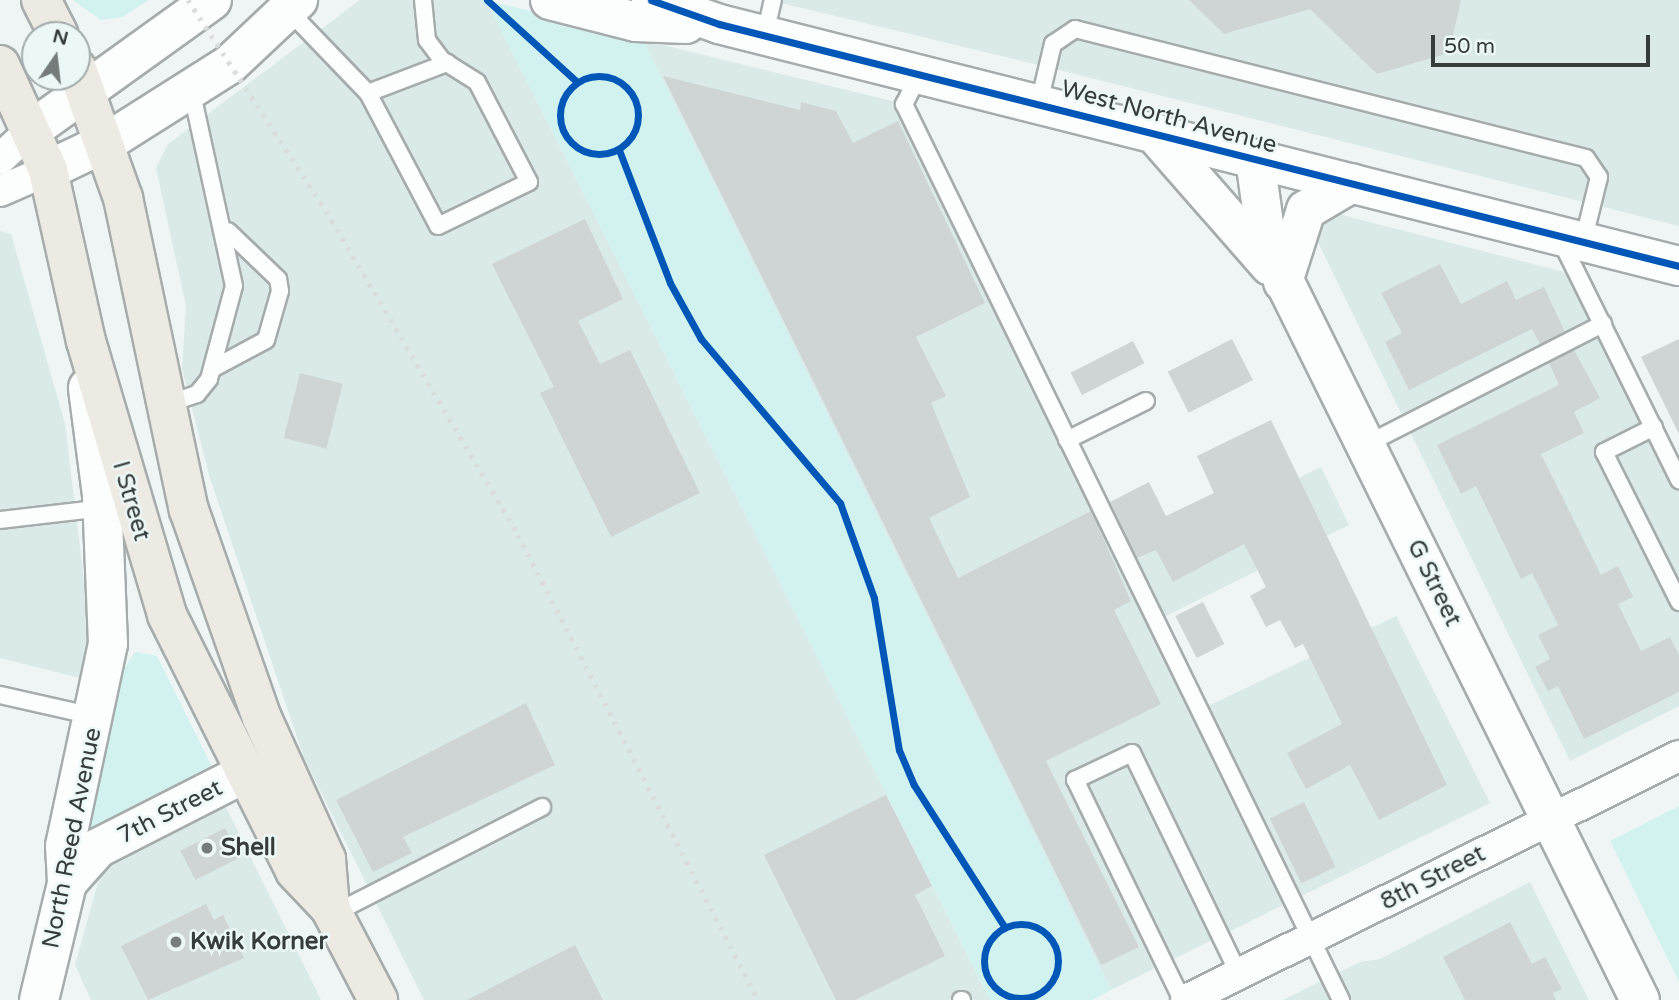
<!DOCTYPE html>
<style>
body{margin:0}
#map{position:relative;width:1679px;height:1000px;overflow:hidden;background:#eef5f4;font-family:"Varela Round",sans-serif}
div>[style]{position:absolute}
.built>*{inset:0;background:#daeae9}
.green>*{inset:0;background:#d2f2f0}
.building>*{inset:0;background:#cfd5d4;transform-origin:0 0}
.roads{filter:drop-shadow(2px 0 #a6abab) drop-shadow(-2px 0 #a6abab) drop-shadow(0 2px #a6abab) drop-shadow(0 -2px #a6abab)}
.lane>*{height:16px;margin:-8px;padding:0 8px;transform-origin:8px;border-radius:8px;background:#fcfefd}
.street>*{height:30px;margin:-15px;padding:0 15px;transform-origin:15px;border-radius:15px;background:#fcfefd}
.secondary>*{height:38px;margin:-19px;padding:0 19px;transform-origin:19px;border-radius:19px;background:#fcfefd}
.primary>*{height:38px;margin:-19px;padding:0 19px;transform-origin:19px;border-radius:19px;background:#ede9e3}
.rail>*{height:5px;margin-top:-2.5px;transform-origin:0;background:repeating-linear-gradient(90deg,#dadcdc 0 3.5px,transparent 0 10.5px)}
.cycleway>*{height:7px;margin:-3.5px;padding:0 3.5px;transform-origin:3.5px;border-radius:3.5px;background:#0057b8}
.cycleway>.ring{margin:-3.5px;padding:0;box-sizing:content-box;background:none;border:7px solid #0057b8;border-radius:50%}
.dots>*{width:19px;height:19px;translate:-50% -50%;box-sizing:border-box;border:4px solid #ebf8f7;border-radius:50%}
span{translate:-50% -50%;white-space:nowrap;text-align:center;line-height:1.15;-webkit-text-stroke:5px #ebf8f7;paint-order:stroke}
.street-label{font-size:24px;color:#363b3b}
.poi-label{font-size:24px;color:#363b3b;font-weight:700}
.left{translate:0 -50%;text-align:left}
.north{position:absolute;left:21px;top:21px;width:70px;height:70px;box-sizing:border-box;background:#ebf8f7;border:2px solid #a3acac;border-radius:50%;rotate:14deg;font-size:19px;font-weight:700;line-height:28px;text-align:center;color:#363b3b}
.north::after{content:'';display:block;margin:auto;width:24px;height:32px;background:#767c7c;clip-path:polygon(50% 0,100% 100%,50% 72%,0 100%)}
.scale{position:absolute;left:1431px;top:35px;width:219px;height:32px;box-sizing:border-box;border:4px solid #363b3b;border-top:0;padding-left:9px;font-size:21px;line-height:24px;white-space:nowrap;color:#363b3b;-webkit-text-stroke:5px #ebf8f7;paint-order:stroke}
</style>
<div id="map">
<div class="built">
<div style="clip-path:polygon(360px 0,486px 0,990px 1000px,424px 1000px,304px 758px,209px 475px,182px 369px,186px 306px,156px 168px,168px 144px)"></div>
<div style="clip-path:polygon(769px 0,1679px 0,1679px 226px,1047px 67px)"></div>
<div style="clip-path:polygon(643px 40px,904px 104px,1128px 563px,1321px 467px,1349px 525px,1156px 621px,1200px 710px,1396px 616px,1490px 803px,1111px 990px)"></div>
<div style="clip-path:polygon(1338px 214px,1580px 276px,1679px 480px,1679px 706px,1570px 761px,1314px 234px,1314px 221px)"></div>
<div style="clip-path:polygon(0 231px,11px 234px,65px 424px,91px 638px,84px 679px,0 658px)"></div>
<div style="clip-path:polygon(226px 807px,321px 1000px,91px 1000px,75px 965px,103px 864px)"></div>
<div style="clip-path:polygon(1530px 882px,1589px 1000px,1283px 1000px,1360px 962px,1380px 959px)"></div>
</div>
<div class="green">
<div style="clip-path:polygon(73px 0,149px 0,122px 17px,101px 20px)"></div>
<div style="clip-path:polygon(486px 0,643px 40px,1111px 990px,1092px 1000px,990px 1000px)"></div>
<div style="clip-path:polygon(135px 652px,157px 656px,213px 769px,93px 838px,83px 832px,123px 671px)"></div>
<div style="clip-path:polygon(1679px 806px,1679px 982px,1610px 841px)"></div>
</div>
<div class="building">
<div style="clip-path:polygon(1189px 0,1461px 0,1449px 53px,1377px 74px,1310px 9px,1224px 34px)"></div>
<div style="clip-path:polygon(663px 76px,800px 110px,801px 102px,836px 111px,853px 143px,898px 121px,985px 303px,916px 337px,946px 396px,931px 403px,970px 497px,929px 518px,958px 578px,1091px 511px,1131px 601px,1114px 610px,1161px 704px,1046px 761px,1139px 947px,1101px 965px)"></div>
<div style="clip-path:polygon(585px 219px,623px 299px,578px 321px,600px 364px,630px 350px,700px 493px,611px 537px,540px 393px,554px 387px,492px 264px)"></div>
<div style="clip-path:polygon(1440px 264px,1461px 304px,1507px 281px,1516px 300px,1544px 287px,1565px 332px,1540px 344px,1532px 329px,1409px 390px,1385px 342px,1402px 333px,1381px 293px)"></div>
<div style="left:1232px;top:339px;width:46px;height:72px;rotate:63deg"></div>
<div style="clip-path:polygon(1679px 339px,1679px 434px,1641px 357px)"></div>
<div style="left:1133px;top:341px;width:25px;height:70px;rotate:63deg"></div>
<div style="clip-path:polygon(1574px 350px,1600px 398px,1574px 412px,1584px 433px,1541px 454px,1601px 575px,1618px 566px,1633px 597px,1618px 604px,1641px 651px,1670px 637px,1679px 655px,1679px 692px,1584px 739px,1558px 686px,1548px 691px,1535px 667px,1550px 659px,1538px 635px,1558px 625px,1532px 573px,1521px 579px,1476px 486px,1461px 494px,1437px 445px,1559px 385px,1549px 363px)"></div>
<div style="left:300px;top:373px;width:44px;height:67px;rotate:14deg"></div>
<div style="clip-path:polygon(1271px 420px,1447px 785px,1379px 820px,1350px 765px,1306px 789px,1287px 753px,1342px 724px,1303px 644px,1295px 648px,1280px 620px,1266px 627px,1250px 596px,1266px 587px,1244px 544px,1173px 582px,1156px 550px,1137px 558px,1110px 502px,1149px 482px,1166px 516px,1214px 493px,1197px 456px)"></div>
<div style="left:1203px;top:602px;width:47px;height:31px;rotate:63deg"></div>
<div style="clip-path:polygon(526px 703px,555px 765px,403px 837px,412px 853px,373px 872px,336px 800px)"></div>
<div style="clip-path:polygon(886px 795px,932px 886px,915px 895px,945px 956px,855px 1000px,836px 1000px,764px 855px)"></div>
<div style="left:1304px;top:802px;width:72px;height:38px;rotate:64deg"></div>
<div style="left:225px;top:828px;width:33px;height:50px;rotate:63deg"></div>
<div style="clip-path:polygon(206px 904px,214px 920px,223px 915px,244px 958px,148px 1000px,121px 946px)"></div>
<div style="clip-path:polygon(1510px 922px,1532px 964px,1545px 957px,1562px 989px,1553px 993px,1556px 1000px,1465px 1000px,1443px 957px)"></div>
<div style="clip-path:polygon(575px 945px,603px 1000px,467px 1000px)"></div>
</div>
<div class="roads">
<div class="lane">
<div style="left:288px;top:10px;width:115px;rotate:46.1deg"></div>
<div style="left:368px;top:93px;width:150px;rotate:62.2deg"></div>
<div style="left:438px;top:226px;width:101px;rotate:-25.8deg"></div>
<div style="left:529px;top:182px;width:113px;rotate:-117.5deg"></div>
<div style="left:477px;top:82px;width:41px;rotate:-147.8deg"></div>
<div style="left:442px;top:60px;width:25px;rotate:-127deg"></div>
<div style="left:427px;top:40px;width:40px;rotate:-95.7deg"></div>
<div style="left:765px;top:34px;width:35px;rotate:-77deg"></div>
<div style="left:919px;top:75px;width:33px;rotate:117deg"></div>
<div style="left:904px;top:104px;width:997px;rotate:64deg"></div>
<div style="left:368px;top:93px;width:85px;rotate:-20.8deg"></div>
<div style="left:1039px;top:103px;width:61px;rotate:-76.7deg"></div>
<div style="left:1053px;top:44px;width:27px;rotate:-34deg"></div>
<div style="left:1075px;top:29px;width:527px;rotate:14.17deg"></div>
<div style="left:1586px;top:158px;width:23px;rotate:56deg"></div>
<div style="left:1599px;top:177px;width:67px;rotate:103.8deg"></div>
<div style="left:1561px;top:241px;width:267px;rotate:63.7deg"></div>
<div style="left:212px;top:369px;width:61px;rotate:-28.2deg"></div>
<div style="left:266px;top:340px;width:51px;rotate:-74.1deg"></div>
<div style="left:280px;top:291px;width:12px;rotate:-99deg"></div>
<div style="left:278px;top:279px;width:69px;rotate:-136.2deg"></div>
<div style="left:165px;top:405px;width:34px;rotate:-19deg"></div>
<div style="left:197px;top:394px;width:19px;rotate:-51deg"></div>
<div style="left:209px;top:379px;width:96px;rotate:-75deg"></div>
<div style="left:234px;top:286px;width:202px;rotate:-102.3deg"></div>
<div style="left:1654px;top:427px;width:56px;rotate:153.4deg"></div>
<div style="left:1604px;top:452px;width:168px;rotate:63.4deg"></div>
<div style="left:1067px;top:440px;width:88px;rotate:-26.3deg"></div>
<div style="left:1367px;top:444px;width:265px;rotate:-27deg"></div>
<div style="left:0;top:520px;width:104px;rotate:-6.6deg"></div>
<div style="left:0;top:695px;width:95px;rotate:12.7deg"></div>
<div style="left:333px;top:914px;width:235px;rotate:-27.1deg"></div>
<div style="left:961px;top:1000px;width:1px"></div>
<div style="left:1182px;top:1000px;width:245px;rotate:-115.9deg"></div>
<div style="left:1075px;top:780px;width:63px;rotate:-25.3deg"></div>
<div style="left:1132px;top:753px;width:246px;rotate:64.2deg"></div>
</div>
<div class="street">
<div style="left:0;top:159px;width:41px;rotate:-43deg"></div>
<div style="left:0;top:191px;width:52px;rotate:-23.6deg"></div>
<div style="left:1186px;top:1000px;width:550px;rotate:-26.33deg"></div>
</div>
<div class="secondary">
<div style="left:550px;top:0;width:89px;rotate:14.3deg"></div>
<div style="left:636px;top:22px;width:50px;rotate:2.3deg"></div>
<div style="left:651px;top:0;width:72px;rotate:19.4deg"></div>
<div style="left:719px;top:24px;width:990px;rotate:14.15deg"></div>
<div style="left:30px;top:131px;width:224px;rotate:-35.7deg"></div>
<div style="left:1152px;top:131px;width:179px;rotate:48.8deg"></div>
<div style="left:1255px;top:159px;width:88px;rotate:82.1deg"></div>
<div style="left:1267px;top:246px;width:841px;rotate:63.68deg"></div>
<div style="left:48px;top:170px;width:65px;rotate:-25.4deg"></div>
<div style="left:107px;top:142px;width:144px;rotate:-32.3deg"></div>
<div style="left:229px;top:65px;width:95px;rotate:-43.3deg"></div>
<div style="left:1283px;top:282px;width:76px;rotate:-72.3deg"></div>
<div style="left:1306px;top:210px;width:53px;rotate:-30.4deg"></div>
<div style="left:67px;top:883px;width:47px;rotate:-48.5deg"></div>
<div style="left:98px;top:848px;width:165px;rotate:-27deg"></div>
<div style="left:39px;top:1000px;width:120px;rotate:-76.5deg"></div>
<div style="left:67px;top:883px;width:37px;rotate:-93deg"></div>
<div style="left:65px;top:846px;width:207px;rotate:-78deg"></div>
<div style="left:108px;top:644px;width:149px;rotate:-92.3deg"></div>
<div style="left:102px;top:495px;width:108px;rotate:-97.5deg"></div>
</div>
<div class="primary">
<div style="left:41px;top:0;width:39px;rotate:63deg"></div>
<div style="left:0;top:65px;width:115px;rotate:65.4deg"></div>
<div style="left:48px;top:170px;width:175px;rotate:77.5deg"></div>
<div style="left:86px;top:341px;width:286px;rotate:73.5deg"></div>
<div style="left:167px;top:615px;width:286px;rotate:63.4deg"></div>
<div style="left:295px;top:871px;width:51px;rotate:46.6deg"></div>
<div style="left:330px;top:908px;width:104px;rotate:62.4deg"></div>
<div style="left:77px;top:69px;width:137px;rotate:70.4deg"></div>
<div style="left:123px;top:198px;width:319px;rotate:78.1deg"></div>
<div style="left:189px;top:510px;width:220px;rotate:70.7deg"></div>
<div style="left:262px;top:718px;width:155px;rotate:65.6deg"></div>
<div style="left:326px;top:859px;width:49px;rotate:85.3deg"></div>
</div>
</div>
<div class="rail">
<div style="left:188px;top:0;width:252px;rotate:56.8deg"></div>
<div style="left:326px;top:211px;width:377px;rotate:59.3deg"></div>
<div style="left:518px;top:535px;width:523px;rotate:62.7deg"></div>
</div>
<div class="cycleway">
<div style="left:487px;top:0;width:122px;rotate:42.3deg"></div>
<div style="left:651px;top:0;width:72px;rotate:19.4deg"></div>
<div style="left:719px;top:24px;width:990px;rotate:14.15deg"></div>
<div class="ring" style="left:560px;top:76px;width:71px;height:71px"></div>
<div style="left:619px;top:150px;width:142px;rotate:69deg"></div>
<div style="left:670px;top:283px;width:64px;rotate:61deg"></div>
<div style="left:701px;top:339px;width:215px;rotate:49.7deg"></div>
<div style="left:840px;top:503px;width:101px;rotate:70.3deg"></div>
<div style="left:874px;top:598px;width:154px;rotate:80.7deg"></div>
<div style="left:899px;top:750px;width:38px;rotate:67deg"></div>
<div style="left:914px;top:785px;width:169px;rotate:57.5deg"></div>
<div class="ring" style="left:984px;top:924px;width:67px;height:67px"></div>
</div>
<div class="dots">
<div style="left:207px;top:848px;background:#767c7c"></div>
<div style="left:176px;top:942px;background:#767c7c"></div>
</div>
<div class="street-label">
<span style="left:1169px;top:117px;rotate:15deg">West North Avenue</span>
<span style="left:131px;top:501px;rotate:74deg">I Street</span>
<span style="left:1434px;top:583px;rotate:64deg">G Street</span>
<span style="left:170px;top:812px;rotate:-27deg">7th Street</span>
<span style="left:72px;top:838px;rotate:-79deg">North Reed Avenue</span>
<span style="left:1433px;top:878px;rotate:-27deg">8th Street</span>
</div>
<div class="poi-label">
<span class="left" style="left:221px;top:848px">Shell</span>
<span class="left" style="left:190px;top:942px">Kwik Korner</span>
</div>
<div class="north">N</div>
<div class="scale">50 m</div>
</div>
